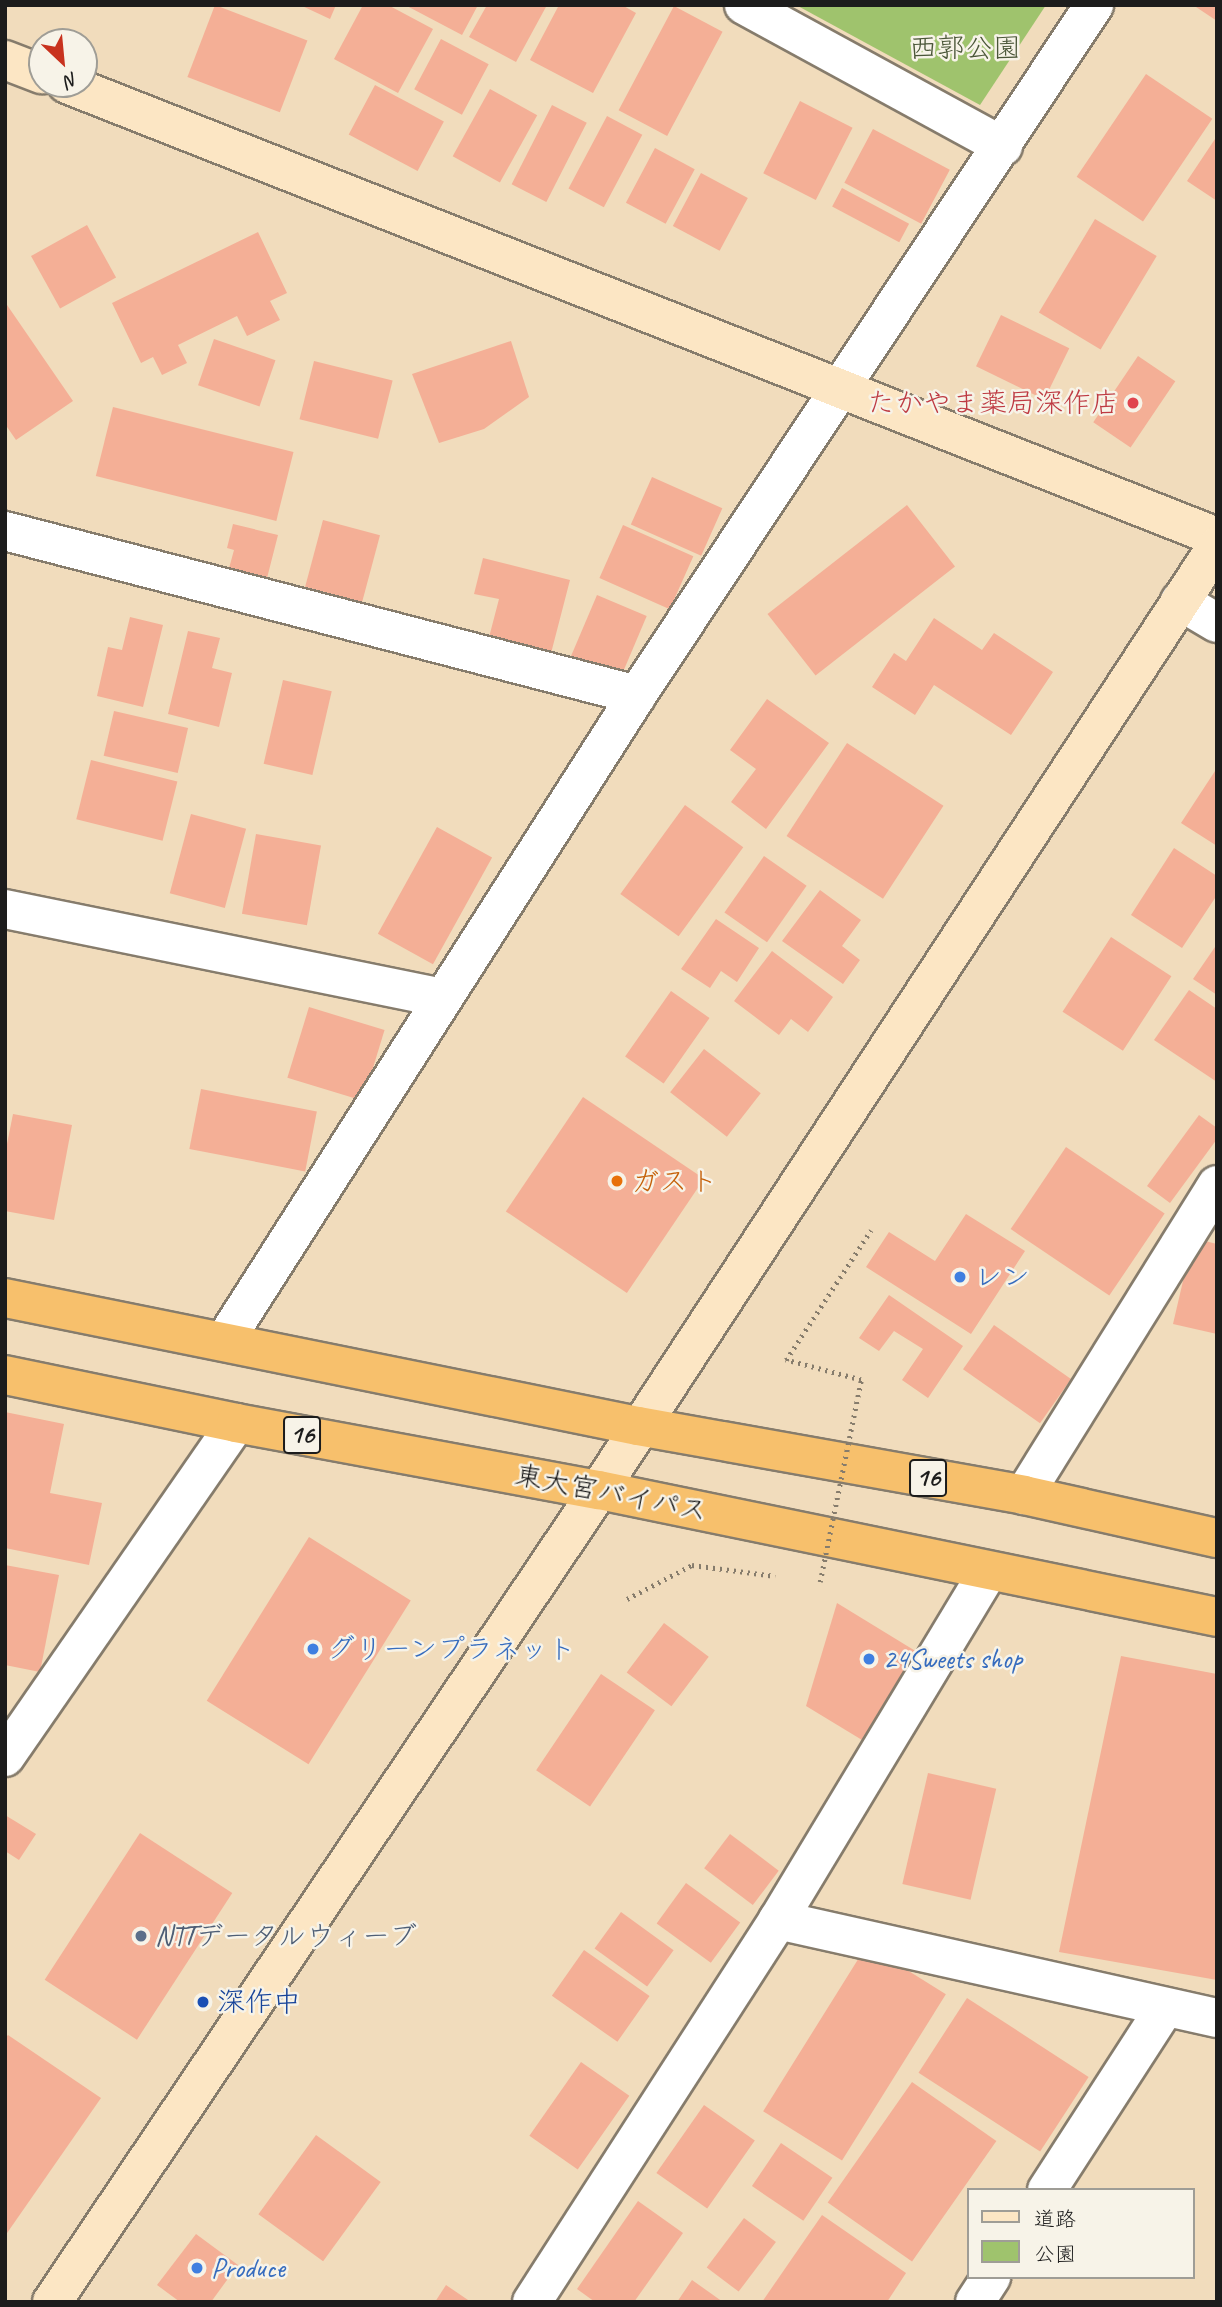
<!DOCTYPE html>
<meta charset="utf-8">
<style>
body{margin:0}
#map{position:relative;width:1222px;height:2307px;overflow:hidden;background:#f1dcbc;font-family:Caveat,"Klee One",sans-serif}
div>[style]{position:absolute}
.green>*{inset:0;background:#9fc36d}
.building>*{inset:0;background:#f4af96;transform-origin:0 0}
.path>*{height:4.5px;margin-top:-2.25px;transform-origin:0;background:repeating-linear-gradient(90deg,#867c6c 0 2px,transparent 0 7px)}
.roads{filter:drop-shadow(2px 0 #867c6c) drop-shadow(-2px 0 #867c6c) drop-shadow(0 2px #867c6c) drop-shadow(0 -2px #867c6c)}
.street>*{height:38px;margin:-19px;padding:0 19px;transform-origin:19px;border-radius:19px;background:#fff}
.secondary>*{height:38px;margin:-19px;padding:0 19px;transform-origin:19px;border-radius:19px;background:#fce6c4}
.highway>*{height:38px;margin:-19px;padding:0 19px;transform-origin:19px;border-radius:19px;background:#f7c06c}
.path-bridge>*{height:4.5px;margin-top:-2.25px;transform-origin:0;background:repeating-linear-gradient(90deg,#867c6c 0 2px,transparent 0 7px)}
.dots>*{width:19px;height:19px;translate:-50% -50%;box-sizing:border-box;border:4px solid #f7f3e8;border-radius:50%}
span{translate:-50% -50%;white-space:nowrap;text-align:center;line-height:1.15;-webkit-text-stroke:5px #f7f3e8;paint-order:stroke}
.shield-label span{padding:2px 5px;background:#f7f3e8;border:2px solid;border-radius:5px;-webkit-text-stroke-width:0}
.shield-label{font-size:26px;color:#1c1c1c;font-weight:700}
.park-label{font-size:28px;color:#4a5638}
.health-label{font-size:28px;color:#be3a42}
.right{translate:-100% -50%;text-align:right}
.food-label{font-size:28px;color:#c56008}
.left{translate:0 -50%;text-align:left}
.shop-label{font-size:28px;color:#366cbe}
.street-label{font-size:28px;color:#1c1c1c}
.service-label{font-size:28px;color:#4e5e75}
.transit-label{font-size:28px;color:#164399}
.frame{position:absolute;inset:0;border:7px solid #1c1c1c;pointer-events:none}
.legend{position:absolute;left:967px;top:2188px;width:228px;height:91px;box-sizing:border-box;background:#f7f3e8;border:2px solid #9f9d96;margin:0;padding:9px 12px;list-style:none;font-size:21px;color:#1c1c1c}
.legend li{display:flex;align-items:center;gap:14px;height:35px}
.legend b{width:35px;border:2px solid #9f9d96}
.north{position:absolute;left:28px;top:28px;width:70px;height:70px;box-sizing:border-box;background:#f7f3e8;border:2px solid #9f9d96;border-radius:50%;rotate:154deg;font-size:19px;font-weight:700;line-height:28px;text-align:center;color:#1c1c1c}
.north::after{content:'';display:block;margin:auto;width:24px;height:32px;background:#c8321e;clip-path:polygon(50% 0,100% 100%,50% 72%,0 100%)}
</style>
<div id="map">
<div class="green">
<div style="clip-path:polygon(796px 5px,1046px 5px,980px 105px)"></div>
</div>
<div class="building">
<div style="left:215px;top:5px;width:99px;height:77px;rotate:21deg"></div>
<div style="clip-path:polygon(300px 5px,336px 5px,330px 19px)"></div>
<div style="clip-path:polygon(363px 5px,388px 5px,433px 29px,398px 93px,334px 59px)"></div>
<div style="clip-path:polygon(405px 5px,478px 5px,462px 35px)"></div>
<div style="clip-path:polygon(487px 5px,547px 5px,516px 62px,469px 37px)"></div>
<div style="clip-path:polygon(559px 5px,622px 5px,636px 13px,593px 93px,530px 60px)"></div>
<div style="clip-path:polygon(1193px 5px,1217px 5px,1217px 21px)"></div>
<div style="left:674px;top:6px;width:55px;height:118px;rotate:28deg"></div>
<div style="left:441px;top:39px;width:54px;height:57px;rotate:28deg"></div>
<div style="left:1146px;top:74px;width:80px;height:124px;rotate:34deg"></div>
<div style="left:375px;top:85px;width:78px;height:56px;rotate:28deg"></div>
<div style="left:490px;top:89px;width:54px;height:77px;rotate:29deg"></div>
<div style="left:800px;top:101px;width:59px;height:81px;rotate:27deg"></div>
<div style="left:552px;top:105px;width:39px;height:89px;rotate:27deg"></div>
<div style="left:607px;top:116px;width:40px;height:82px;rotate:28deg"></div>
<div style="left:873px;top:129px;width:87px;height:61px;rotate:28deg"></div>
<div style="clip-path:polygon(1217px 136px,1217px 201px,1187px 181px)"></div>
<div style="left:655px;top:148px;width:45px;height:62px;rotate:28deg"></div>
<div style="left:701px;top:173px;width:53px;height:60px;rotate:28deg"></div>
<div style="left:842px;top:188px;width:76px;height:21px;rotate:28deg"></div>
<div style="left:1095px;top:219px;width:72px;height:109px;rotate:31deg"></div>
<div style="left:87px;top:225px;width:60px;height:64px;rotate:61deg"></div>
<div style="clip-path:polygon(258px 232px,287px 293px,270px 301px,280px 320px,247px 336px,237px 316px,178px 345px,187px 363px,162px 375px,153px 357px,141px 363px,112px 303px)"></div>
<div style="clip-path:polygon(5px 302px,73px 401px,16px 440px,5px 424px)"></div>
<div style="left:1001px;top:315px;width:76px;height:57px;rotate:26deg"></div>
<div style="left:214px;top:339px;width:65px;height:49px;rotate:19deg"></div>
<div style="clip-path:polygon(511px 341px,529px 397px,484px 429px,439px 443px,412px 374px)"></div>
<div style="left:1138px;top:356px;width:45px;height:80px;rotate:34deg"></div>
<div style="left:314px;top:361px;width:81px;height:60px;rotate:14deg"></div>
<div style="left:113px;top:407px;width:186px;height:71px;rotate:14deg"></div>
<div style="left:652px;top:477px;width:77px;height:52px;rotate:24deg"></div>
<div style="left:907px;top:505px;width:78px;height:177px;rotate:52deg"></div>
<div style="left:323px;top:520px;width:59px;height:69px;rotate:15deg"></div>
<div style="clip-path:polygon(233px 524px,278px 535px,266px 582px,228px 572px,234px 550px,227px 548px)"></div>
<div style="left:623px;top:525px;width:77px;height:58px;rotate:24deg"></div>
<div style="clip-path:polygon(483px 558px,570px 580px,549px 661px,487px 645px,499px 599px,474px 594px)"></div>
<div style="left:597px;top:595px;width:54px;height:68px;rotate:23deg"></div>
<div style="clip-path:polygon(130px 617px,163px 625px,143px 707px,97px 696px,108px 647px,122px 650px)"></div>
<div style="clip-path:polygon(934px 618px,982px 650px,994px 633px,1053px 672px,1011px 735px,934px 685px,915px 715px,872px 687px,894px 653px,906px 661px)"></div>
<div style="clip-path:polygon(188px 631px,220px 638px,212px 668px,232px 673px,219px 727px,168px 714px)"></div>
<div style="left:283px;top:680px;width:50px;height:86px;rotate:13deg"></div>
<div style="clip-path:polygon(767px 699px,829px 743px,766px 829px,731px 802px,756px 769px,730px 750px)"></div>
<div style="left:114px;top:711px;width:76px;height:46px;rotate:13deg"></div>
<div style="left:847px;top:743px;width:115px;height:111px;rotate:33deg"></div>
<div style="left:91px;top:760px;width:89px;height:61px;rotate:14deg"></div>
<div style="clip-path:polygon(1217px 768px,1217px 846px,1181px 823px)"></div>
<div style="left:685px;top:805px;width:72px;height:110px;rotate:36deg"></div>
<div style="left:191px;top:814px;width:57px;height:82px;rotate:15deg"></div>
<div style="left:437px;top:827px;width:63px;height:122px;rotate:29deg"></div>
<div style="left:256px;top:834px;width:66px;height:81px;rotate:10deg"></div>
<div style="clip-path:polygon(1174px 848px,1217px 876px,1217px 895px,1182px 948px,1131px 915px)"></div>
<div style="left:764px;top:856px;width:52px;height:69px;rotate:35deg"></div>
<div style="clip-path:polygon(820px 890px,861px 920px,842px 946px,860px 960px,843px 984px,782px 941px)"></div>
<div style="clip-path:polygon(716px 919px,759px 948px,737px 982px,721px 971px,710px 988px,681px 969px)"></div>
<div style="left:1111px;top:937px;width:72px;height:89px;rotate:33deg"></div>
<div style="clip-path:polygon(1215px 947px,1217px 949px,1217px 995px,1193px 979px)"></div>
<div style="clip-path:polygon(772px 951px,833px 997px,808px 1032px,791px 1019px,779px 1035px,734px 1001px)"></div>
<div style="clip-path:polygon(1189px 990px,1217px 1009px,1217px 1082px,1154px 1040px)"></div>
<div style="left:671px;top:991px;width:47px;height:80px;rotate:35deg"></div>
<div style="left:309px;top:1007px;width:79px;height:74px;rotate:17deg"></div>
<div style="left:704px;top:1049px;width:72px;height:55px;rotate:38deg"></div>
<div style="left:201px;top:1089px;width:118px;height:61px;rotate:11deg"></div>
<div style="left:583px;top:1097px;width:146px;height:138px;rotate:34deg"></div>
<div style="clip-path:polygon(13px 1114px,72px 1125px,54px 1220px,5px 1211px,5px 1154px)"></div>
<div style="clip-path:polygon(1199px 1115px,1217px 1128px,1217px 1139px,1170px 1203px,1147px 1186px)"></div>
<div style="left:1066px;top:1147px;width:119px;height:99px;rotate:34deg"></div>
<div style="clip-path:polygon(966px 1214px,1025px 1251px,971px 1334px,866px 1267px,889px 1232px,935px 1261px)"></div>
<div style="clip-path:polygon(1193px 1238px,1217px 1244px,1217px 1334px,1173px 1324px)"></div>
<div style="clip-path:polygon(889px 1295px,963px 1346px,928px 1398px,902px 1380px,923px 1349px,894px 1331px,879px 1351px,859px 1338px)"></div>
<div style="left:994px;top:1325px;width:94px;height:54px;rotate:35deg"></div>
<div style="clip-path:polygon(5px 1412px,64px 1424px,50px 1493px,102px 1503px,89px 1565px,5px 1548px)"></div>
<div style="left:309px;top:1537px;width:120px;height:193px;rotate:32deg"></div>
<div style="clip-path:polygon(5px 1565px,59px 1575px,40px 1672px,5px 1665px)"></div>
<div style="clip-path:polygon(837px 1603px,922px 1655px,867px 1743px,806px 1706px)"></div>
<div style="left:664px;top:1623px;width:56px;height:62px;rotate:37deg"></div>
<div style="clip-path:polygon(1121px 1656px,1217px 1674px,1217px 1980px,1059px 1952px)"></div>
<div style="left:601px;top:1674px;width:65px;height:116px;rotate:34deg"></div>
<div style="left:928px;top:1773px;width:70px;height:114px;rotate:13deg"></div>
<div style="clip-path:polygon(5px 1815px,36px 1834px,19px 1860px,5px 1851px)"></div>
<div style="left:140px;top:1833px;width:110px;height:175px;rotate:33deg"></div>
<div style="left:730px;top:1834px;width:61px;height:43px;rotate:37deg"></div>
<div style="left:686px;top:1883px;width:67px;height:50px;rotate:36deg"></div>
<div style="left:621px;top:1912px;width:65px;height:45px;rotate:36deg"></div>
<div style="left:867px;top:1945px;width:93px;height:196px;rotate:32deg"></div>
<div style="left:584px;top:1950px;width:80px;height:56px;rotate:35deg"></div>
<div style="left:967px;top:1998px;width:145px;height:89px;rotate:33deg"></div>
<div style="clip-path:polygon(8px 2035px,101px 2098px,5px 2236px,5px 2038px)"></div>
<div style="left:581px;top:2062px;width:59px;height:90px;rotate:35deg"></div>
<div style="left:912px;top:2082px;width:103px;height:147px;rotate:35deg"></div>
<div style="left:704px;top:2105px;width:62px;height:83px;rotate:35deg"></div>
<div style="left:316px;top:2135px;width:80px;height:98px;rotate:36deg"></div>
<div style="left:781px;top:2143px;width:62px;height:52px;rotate:34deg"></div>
<div style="clip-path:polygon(638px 2201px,683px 2233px,634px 2302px,595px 2302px,577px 2289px)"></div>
<div style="clip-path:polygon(822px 2215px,906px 2273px,887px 2302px,762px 2302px)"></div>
<div style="left:744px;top:2218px;width:40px;height:62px;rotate:37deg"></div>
<div style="clip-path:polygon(196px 2234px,238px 2265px,211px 2302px,180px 2302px,157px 2285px)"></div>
<div style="clip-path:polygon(692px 2280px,723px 2302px,677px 2302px)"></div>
<div style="clip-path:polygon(446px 2285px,471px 2302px,435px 2302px)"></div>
</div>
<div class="path">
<div style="left:861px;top:1380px;width:78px;rotate:-165.1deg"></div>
<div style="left:786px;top:1360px;width:155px;rotate:-56.8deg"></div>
<div style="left:627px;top:1599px;width:73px;rotate:-27.6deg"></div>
<div style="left:692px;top:1565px;width:84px;rotate:7.5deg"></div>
</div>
<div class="roads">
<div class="street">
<div style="left:744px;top:5px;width:295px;rotate:28.6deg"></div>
<div style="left:5px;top:531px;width:653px;rotate:14.55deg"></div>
<div style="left:1180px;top:601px;width:43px;rotate:30.7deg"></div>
<div style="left:5px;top:909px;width:446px;rotate:11.5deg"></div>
<div style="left:225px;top:1340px;width:765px;rotate:-57.43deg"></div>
<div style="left:637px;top:695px;width:828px;rotate:-56.48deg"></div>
<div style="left:1024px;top:1495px;width:365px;rotate:-58.1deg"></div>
<div style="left:5px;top:1757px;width:406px;rotate:-55.3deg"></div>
<div style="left:778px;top:1920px;width:450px;rotate:12.6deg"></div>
<div style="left:1047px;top:2190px;width:216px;rotate:-57.1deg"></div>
<div style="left:532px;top:2302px;width:454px;rotate:-57.2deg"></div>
<div style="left:778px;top:1920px;width:406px;rotate:-58.9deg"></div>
<div style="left:975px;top:2302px;width:30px;rotate:-57deg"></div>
</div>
<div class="secondary">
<div style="left:5px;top:60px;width:40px;rotate:21deg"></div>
<div style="left:67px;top:84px;width:1236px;rotate:21.5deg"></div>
<div style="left:52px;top:2302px;width:979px;rotate:-56.03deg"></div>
<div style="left:599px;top:1490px;width:1128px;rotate:-56.79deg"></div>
</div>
<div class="highway">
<div style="left:5px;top:1298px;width:646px;rotate:11.43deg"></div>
<div style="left:638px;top:1426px;width:392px;rotate:10.1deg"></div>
<div style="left:1024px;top:1495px;width:198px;rotate:12.6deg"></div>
<div style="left:5px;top:1375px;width:236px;rotate:11.7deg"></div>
<div style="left:236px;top:1423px;width:369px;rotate:10.5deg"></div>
<div style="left:599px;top:1490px;width:631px;rotate:11.61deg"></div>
</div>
</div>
<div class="path-bridge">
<div style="left:820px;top:1582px;width:206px;rotate:-78.5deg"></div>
</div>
<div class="dots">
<div style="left:1133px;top:403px;background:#e0444e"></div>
<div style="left:617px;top:1181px;background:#e8710a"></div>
<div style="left:960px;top:1277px;background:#3f7fe0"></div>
<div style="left:313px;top:1649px;background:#3f7fe0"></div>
<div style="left:869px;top:1659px;background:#3f7fe0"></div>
<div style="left:141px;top:1936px;background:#5c6f8a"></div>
<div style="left:203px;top:2002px;background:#1a4fb4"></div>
<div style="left:197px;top:2268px;background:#3f7fe0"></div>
</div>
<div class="shield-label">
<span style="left:302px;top:1435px">16</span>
<span style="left:928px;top:1478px">16</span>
</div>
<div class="park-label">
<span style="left:965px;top:48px">西郭公園</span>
</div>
<div class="health-label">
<span class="right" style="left:1119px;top:403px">たかやま薬局深作店</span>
</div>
<div class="food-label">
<span class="left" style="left:631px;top:1181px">ガスト</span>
</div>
<div class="shop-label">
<span class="left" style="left:974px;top:1277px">レン</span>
<span class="left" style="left:327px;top:1649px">グリーンプラネット</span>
<span class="left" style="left:883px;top:1659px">24Sweets shop</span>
<span class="left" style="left:211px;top:2268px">Produce</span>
</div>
<div class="street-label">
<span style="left:611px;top:1493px;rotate:11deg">東大宮バイパス</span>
</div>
<div class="service-label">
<span class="left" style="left:155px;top:1936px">NTTデータルウィーブ</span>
</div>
<div class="transit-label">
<span class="left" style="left:217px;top:2002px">深作中</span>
</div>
<div class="frame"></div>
<ul class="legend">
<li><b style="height:9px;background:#fce6c4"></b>道路</li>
<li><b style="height:19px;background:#9fc36d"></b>公園</li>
</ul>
<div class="north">N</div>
</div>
